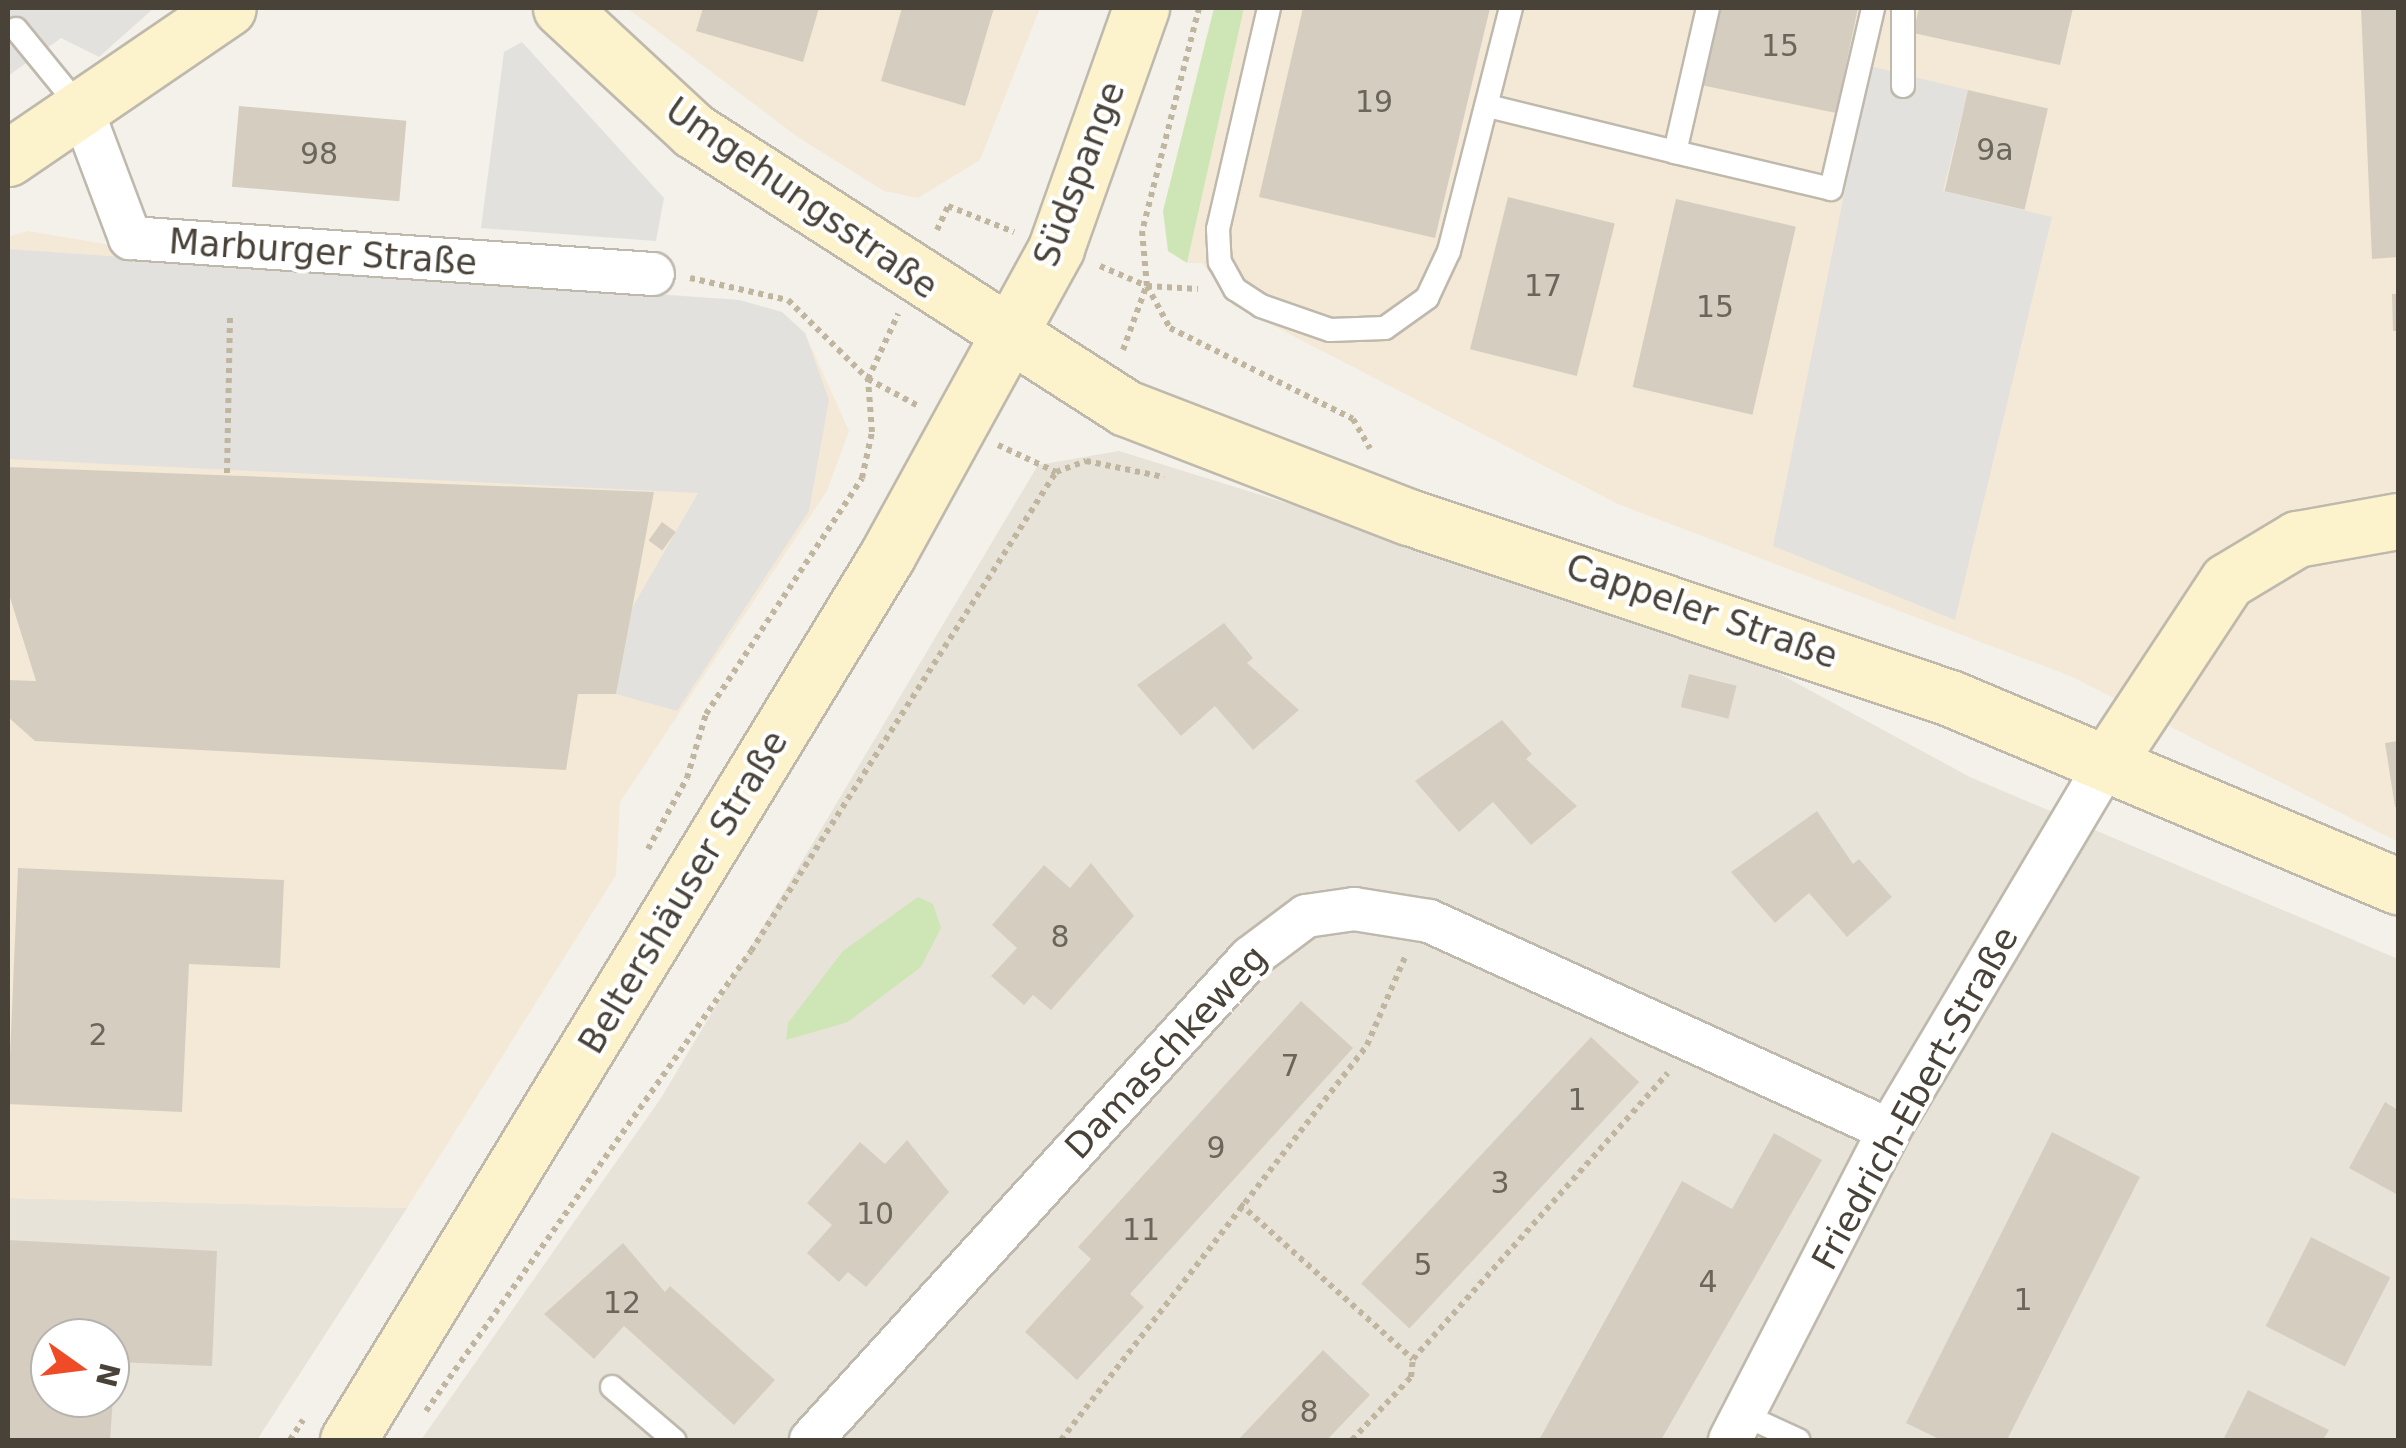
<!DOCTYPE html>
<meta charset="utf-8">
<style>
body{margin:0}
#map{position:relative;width:2406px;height:1448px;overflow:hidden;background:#f4f1ea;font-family:"DejaVu Sans",sans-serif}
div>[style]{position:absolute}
.residential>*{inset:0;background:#e8e3d8}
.commercial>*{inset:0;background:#f4e9d7}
.green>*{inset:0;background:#cee6b5}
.parking>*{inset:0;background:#e3e1de}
.building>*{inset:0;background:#d5cec0;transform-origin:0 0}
.path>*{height:6px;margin-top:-3px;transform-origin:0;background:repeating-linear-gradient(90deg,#c0b69f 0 5px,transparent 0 10px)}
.roads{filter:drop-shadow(2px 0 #bfb9ad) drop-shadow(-2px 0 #bfb9ad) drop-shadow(0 2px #bfb9ad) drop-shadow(0 -2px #bfb9ad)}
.lane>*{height:22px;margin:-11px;padding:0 11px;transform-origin:11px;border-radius:11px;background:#fff}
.street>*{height:42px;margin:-21px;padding:0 21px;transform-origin:21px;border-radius:21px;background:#fff}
.secondary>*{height:55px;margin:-27.5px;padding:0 27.5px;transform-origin:27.5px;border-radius:27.5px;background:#fcf2cc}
span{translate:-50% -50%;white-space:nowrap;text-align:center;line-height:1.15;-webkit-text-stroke:8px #fff;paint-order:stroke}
.number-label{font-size:30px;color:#6b655a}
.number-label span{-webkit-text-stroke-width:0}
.street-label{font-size:35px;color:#484238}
.frame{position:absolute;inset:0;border:10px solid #484238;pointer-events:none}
.north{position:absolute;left:30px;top:1318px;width:100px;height:100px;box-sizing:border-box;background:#fff;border:2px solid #b6b3af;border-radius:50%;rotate:104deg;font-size:28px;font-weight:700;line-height:40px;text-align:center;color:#484238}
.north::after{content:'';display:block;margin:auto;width:35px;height:45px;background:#ef4b26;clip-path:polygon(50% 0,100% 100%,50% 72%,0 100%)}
</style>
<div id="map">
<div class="residential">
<div style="clip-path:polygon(1119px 451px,1586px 596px,1752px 659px,1970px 777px,2398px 959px,2398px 1440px,421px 1440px,661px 1098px,1038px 465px)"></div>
<div style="clip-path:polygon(evenodd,8px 1198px,407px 1208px,257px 1440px,8px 1440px,8px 1198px,50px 1338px,110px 1338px,110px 1398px,50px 1398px,50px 1338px)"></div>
</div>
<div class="commercial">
<div style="clip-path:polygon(627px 8px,1040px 8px,980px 160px,918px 198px,884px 191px,799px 138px)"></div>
<div style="clip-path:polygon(1244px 8px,2398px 8px,2398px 842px,2070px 676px,1618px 504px,1233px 305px,1202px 263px,1187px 263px)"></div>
<div style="clip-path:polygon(28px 231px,189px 258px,739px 300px,782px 312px,805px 333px,849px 431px,827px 491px,620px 802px,616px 875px,407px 1208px,8px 1198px,8px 237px)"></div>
</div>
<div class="green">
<div style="clip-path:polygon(1214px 8px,1244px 8px,1187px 263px,1168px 251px,1163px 211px)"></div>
<div style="clip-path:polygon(918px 897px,933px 904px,941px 928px,921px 967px,848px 1022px,786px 1040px,788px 1023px,843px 951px)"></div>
</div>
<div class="parking">
<div style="clip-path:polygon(8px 8px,154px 8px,99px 57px,61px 38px,8px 76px)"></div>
<div style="clip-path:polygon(522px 42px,664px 198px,656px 241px,481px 228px,504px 52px)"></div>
<div style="clip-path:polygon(1870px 66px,1968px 90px,1943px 191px,2052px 217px,1955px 620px,1773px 546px)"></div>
<div style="clip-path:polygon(8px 249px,739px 300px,782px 312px,805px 333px,829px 400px,809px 511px,677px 711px,616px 694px,632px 608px,698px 493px,8px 459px)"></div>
</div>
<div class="building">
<div style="clip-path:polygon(703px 8px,819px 8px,803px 62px,696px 31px)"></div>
<div style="clip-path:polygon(902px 8px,994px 8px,965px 106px,881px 81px)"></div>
<div style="clip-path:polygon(1303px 8px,1490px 8px,1435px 238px,1259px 197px)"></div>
<div style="clip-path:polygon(1718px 8px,1858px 8px,1836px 113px,1701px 85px)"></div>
<div style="clip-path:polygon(1919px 8px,2073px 8px,2060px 65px,1913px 33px)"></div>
<div style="clip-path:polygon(2361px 8px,2398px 8px,2398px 257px,2372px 259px)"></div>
<div style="left:1968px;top:90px;width:82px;height:104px;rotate:13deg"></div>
<div style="left:239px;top:106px;width:168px;height:81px;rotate:5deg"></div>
<div style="left:1508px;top:197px;width:110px;height:157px;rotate:14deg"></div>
<div style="left:1676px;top:199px;width:123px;height:193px;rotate:13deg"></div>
<div style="clip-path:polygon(2392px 294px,2398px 294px,2398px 331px,2393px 331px)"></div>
<div style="clip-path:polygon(8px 467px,654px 492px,616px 694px,578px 694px,566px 770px,35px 741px,8px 717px,8px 680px,36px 681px,8px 591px)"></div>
<div style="left:662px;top:522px;width:17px;height:23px;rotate:36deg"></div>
<div style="clip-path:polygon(1224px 623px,1253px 658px,1247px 663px,1299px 710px,1253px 750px,1215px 706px,1181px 736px,1137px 685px)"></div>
<div style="left:1689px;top:674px;width:49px;height:34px;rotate:14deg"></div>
<div style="clip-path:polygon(1502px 720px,1532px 754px,1526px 759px,1577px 806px,1531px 845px,1493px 802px,1459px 832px,1415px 781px)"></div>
<div style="clip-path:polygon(2398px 741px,2398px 807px,2395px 807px,2385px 743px)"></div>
<div style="clip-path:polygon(1817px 811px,1853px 864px,1859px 859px,1892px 897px,1847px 937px,1809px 893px,1775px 923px,1731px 872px)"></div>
<div style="clip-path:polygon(1091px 863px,1134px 916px,1051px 1010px,1033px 995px,1024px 1005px,991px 976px,1017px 948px,992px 925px,1044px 865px,1070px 888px)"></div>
<div style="clip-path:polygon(18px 868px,284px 880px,280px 968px,189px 964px,182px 1112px,8px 1104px)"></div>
<div style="clip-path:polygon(1301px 1001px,1353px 1048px,1130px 1294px,1144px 1307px,1077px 1380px,1025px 1332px,1091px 1259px,1078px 1247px)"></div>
<div style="left:1591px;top:1037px;width:66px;height:337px;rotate:43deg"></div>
<div style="clip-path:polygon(2385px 1102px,2398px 1110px,2398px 1195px,2349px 1168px)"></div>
<div style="clip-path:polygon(2052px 1132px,2140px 1177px,2007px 1440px,1941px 1440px,1906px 1423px)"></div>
<div style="clip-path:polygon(1774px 1133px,1822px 1160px,1661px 1440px,1539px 1440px,1682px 1181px,1732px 1209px)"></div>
<div style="clip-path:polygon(907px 1140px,949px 1192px,866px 1287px,848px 1272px,839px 1282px,807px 1253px,832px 1225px,807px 1203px,860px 1142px,885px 1164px)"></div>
<div style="left:2311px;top:1237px;width:89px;height:100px;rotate:27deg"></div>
<div style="clip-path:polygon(8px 1240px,217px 1251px,212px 1366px,114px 1362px,110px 1390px,110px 1338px,50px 1338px,50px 1398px,113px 1398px,110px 1440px,8px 1440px)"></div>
<div style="clip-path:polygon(623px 1243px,665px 1292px,670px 1286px,775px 1380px,734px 1425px,624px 1326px,594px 1359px,544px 1314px)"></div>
<div style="clip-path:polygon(1323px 1350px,1370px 1395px,1327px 1440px,1238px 1440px)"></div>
<div style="clip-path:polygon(2248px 1390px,2329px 1430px,2323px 1440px,2223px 1440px)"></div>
</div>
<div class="path">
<div style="left:1199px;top:8px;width:230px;rotate:104.3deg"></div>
<div style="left:1142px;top:231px;width:55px;rotate:84.8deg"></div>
<div style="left:1147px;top:286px;width:48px;rotate:61.3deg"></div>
<div style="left:1170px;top:328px;width:204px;rotate:26.4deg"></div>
<div style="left:1353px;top:419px;width:34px;rotate:60deg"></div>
<div style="left:937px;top:230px;width:26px;rotate:-65deg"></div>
<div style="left:948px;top:206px;width:71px;rotate:21.5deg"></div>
<div style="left:1100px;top:266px;width:51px;rotate:23.1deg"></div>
<div style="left:1147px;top:286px;width:51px;rotate:3.4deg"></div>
<div style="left:690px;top:278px;width:100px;rotate:12.7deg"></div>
<div style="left:788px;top:300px;width:112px;rotate:44.6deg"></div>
<div style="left:868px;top:379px;width:59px;rotate:28.3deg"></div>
<div style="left:1123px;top:350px;width:67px;rotate:-69.9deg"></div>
<div style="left:998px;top:445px;width:64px;rotate:25deg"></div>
<div style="left:227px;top:473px;width:160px;rotate:-88.9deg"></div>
<div style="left:648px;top:849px;width:81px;rotate:-61.2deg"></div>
<div style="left:687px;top:778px;width:67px;rotate:-73.5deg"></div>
<div style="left:706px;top:714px;width:283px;rotate:-56.5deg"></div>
<div style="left:862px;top:478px;width:47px;rotate:-77.7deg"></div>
<div style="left:872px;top:432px;width:53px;rotate:-94.3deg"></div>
<div style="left:868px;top:379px;width:72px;rotate:-65.2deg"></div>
<div style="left:1240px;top:1204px;width:232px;rotate:41.9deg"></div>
<div style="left:426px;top:1411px;width:563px;rotate:-54.76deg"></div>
<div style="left:751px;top:951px;width:568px;rotate:-57.51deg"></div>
<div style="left:1056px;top:472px;width:32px;rotate:-20deg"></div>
<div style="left:1086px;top:461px;width:80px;rotate:11.6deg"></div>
<div style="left:290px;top:1440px;width:24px;rotate:-57deg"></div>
<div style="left:1061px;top:1440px;width:500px;rotate:-52.2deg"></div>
<div style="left:1367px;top:1045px;width:96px;rotate:-66.6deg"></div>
<div style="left:1352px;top:1440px;width:86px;rotate:-46.9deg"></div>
<div style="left:1411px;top:1377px;width:18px;rotate:-84deg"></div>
<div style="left:1413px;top:1359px;width:383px;rotate:-48.3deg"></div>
</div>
<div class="roads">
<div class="lane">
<div style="left:1269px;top:8px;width:227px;rotate:103deg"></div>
<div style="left:1218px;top:229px;width:33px;rotate:87deg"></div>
<div style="left:1220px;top:262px;width:31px;rotate:61deg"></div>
<div style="left:1235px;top:289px;width:31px;rotate:33deg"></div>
<div style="left:1261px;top:306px;width:73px;rotate:19.2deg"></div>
<div style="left:1330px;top:330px;width:55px;rotate:-2.1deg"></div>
<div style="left:1385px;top:328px;width:52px;rotate:-35.5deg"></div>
<div style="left:1427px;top:298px;width:52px;rotate:-64.9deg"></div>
<div style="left:1449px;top:251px;width:251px;rotate:-75.7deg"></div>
<div style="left:1903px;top:8px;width:78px;rotate:90deg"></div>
<div style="left:16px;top:29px;width:104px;rotate:50.8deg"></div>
<div style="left:1488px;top:106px;width:193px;rotate:13.8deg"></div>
<div style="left:1675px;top:152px;width:148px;rotate:-77.1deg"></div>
<div style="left:1675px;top:152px;width:160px;rotate:13.3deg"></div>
<div style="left:1831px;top:189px;width:186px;rotate:-76.9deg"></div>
<div style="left:612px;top:1387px;width:82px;rotate:40.5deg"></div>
<div style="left:1744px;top:1415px;width:60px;rotate:24.8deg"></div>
</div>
<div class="street">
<div style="left:82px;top:110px;width:137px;rotate:69.4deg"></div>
<div style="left:130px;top:238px;width:524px;rotate:3.94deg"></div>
<div style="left:811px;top:1440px;width:652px;rotate:-47.67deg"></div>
<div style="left:1250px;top:958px;width:70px;rotate:-36.9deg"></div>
<div style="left:1306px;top:916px;width:49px;rotate:-8.3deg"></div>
<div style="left:1354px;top:909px;width:76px;rotate:9.1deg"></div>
<div style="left:1429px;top:921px;width:505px;rotate:24.43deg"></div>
<div style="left:1730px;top:1440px;width:348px;rotate:-62.8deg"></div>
<div style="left:1889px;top:1130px;width:430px;rotate:-59.3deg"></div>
</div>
<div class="secondary">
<div style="left:561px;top:8px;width:181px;rotate:42.8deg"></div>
<div style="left:694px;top:131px;width:513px;rotate:32.67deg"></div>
<div style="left:1126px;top:408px;width:303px;rotate:21.1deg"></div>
<div style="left:1409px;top:517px;width:570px;rotate:18.5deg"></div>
<div style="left:1950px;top:698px;width:486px;rotate:22.8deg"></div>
<div style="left:8px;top:158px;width:266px;rotate:-34.3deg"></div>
<div style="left:2109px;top:760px;width:214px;rotate:-56.6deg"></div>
<div style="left:2227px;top:581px;width:82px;rotate:-31deg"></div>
<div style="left:2297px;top:539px;width:103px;rotate:-10.1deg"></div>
<div style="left:348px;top:1440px;width:1035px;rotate:-58.63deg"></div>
<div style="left:887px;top:556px;width:351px;rotate:-61.2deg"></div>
<div style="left:1056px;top:248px;width:255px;rotate:-70.5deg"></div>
</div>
</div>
<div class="number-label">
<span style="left:1780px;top:46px">15</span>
<span style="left:1374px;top:102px">19</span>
<span style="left:1995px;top:150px">9a</span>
<span style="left:319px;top:154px">98</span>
<span style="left:1543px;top:286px">17</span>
<span style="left:1715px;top:307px">15</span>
<span style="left:1060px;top:937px">8</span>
<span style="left:98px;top:1035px">2</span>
<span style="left:1290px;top:1066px">7</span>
<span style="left:1577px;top:1100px">1</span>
<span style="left:1216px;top:1148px">9</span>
<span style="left:1500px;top:1183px">3</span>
<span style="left:875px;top:1214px">10</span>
<span style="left:1141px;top:1230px">11</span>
<span style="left:1423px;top:1265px">5</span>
<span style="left:1708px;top:1282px">4</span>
<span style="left:2023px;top:1300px">1</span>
<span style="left:622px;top:1303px">12</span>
<span style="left:1309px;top:1412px">8</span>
</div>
<div class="street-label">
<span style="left:1079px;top:174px;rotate:-69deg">Südspange</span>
<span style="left:802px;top:198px;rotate:35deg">Umgehungsstraße</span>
<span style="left:323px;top:252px;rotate:4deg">Marburger Straße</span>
<span style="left:1702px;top:611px;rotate:19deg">Cappeler Straße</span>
<span style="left:683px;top:892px;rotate:-59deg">Beltershäuser Straße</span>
<span style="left:1166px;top:1052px;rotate:-47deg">Damaschkeweg</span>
<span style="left:1915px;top:1098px;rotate:-61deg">Friedrich-Ebert-Straße</span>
</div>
<div class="frame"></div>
<div class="north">N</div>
</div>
